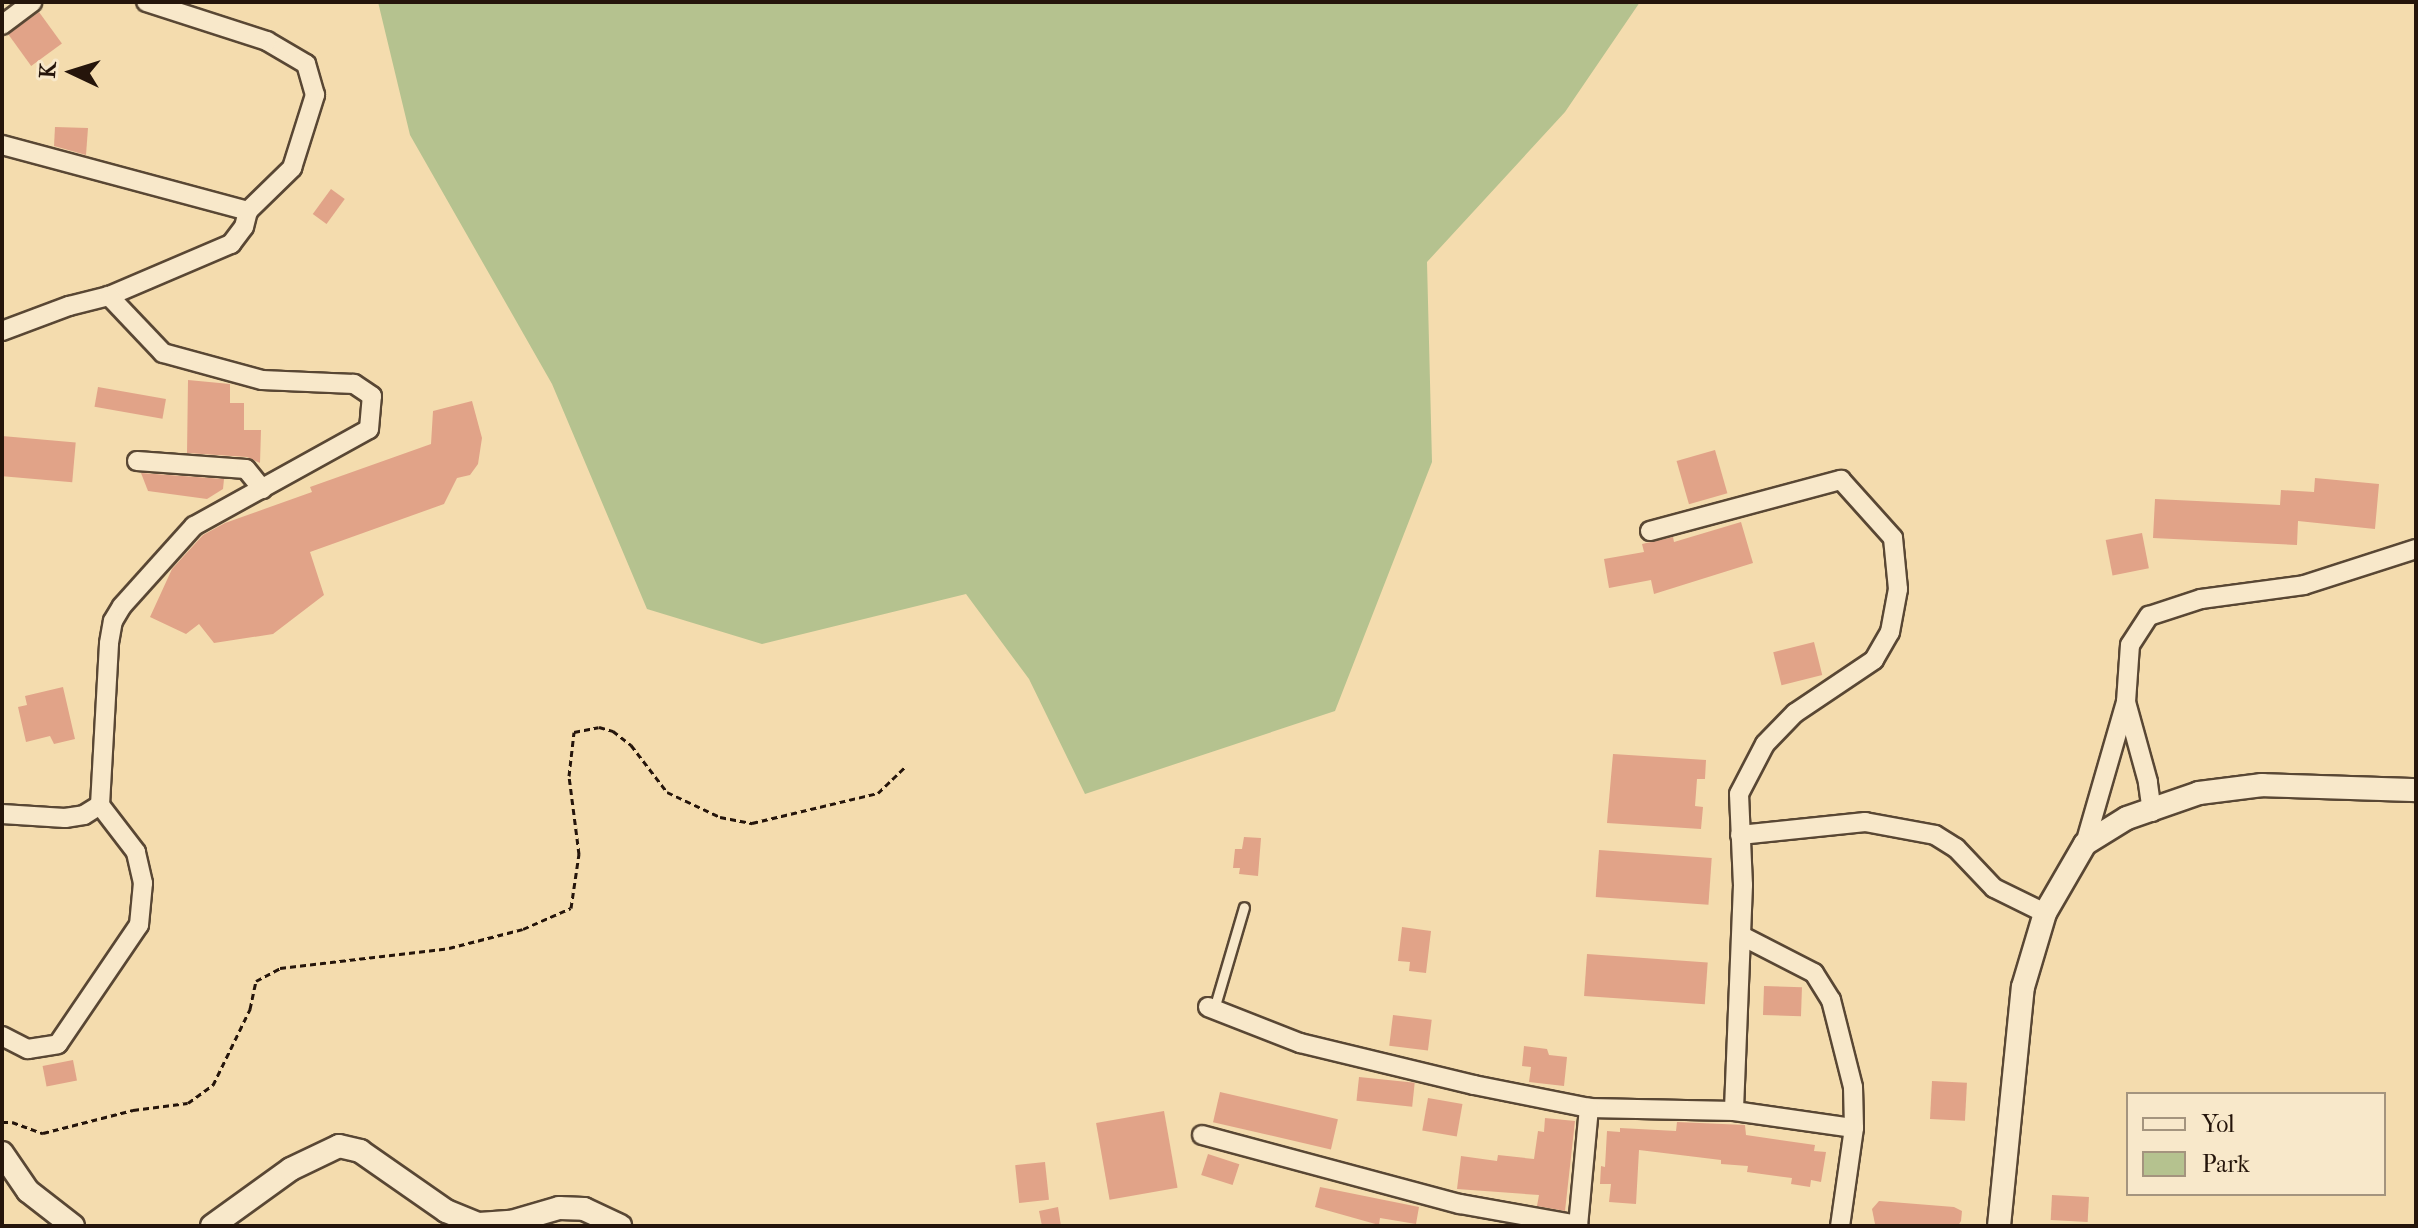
<!DOCTYPE html>
<style>
body{margin:0}
#map{position:relative;width:2418px;height:1228px;overflow:hidden;background:#f4dcae;font-family:"IM FELL French Canon",serif}
div>[style]{position:absolute}
.green>*{inset:0;background:#b5c28f}
.building>*{inset:0;background:#e1a388;transform-origin:0 0}
.path>*{height:3px;margin-top:-1.5px;transform-origin:0;background:repeating-linear-gradient(90deg,#25150b 0 6px,transparent 0 10px)}
.roads{filter:drop-shadow(2px 0 #594734) drop-shadow(-2px 0 #594734) drop-shadow(0 2px #594734) drop-shadow(0 -2px #594734)}
.service>*{height:9px;margin:-4.5px;padding:0 4.5px;transform-origin:4.5px;border-radius:4.5px;background:#f8e8ca}
.minor>*{height:18px;margin:-9px;padding:0 9px;transform-origin:9px;border-radius:9px;background:#f8e8ca}
.tertiary>*{height:22px;margin:-11px;padding:0 11px;transform-origin:11px;border-radius:11px;background:#f8e8ca}
span{translate:-50% -50%;white-space:nowrap;text-align:center;line-height:1.15;-webkit-text-stroke:6px #f8e8ca;paint-order:stroke}
.frame{position:absolute;inset:0;border:4px solid #25150b;pointer-events:none}
.legend{position:absolute;left:2126px;top:1092px;width:260px;height:104px;box-sizing:border-box;background:#f8e8ca;border:2px solid #a4947e;margin:0;padding:10px 14px;list-style:none;font-size:24px;color:#25150b}
.legend li{display:flex;align-items:center;gap:16px;height:40px}
.legend b{width:40px;border:2px solid #a4947e}
.north{position:absolute;left:32px;top:32px;width:80px;height:80px;-webkit-text-stroke:6px #f8e8ca;paint-order:stroke;rotate:274deg;font-size:22px;font-weight:700;line-height:32px;text-align:center;color:#25150b}
.north::after{content:'';display:block;margin:auto;width:28px;height:36px;background:#25150b;clip-path:polygon(50% 0,100% 100%,50% 72%,0 100%)}
</style>
<div id="map">
<div class="green">
<div style="clip-path:polygon(378px 2px,1640px 2px,1565px 112px,1427px 262px,1432px 462px,1335px 711px,1085px 794px,1029px 679px,966px 594px,762px 644px,647px 609px,552px 384px,410px 135px)"></div>
</div>
<div class="building">
<div style="left:39px;top:12px;width:39px;height:38px;rotate:54deg"></div>
<div style="clip-path:polygon(55px 127px,88px 128px,86px 155px,54px 146px)"></div>
<div style="left:331px;top:189px;width:17px;height:31px;rotate:36deg"></div>
<div style="clip-path:polygon(188px 380px,230px 384px,230px 403px,244px 403px,244px 430px,261px 430px,260px 463px,247px 457px,187px 453px)"></div>
<div style="left:98px;top:387px;width:69px;height:20px;rotate:10deg"></div>
<div style="clip-path:polygon(472px 401px,482px 438px,478px 464px,470px 475px,457px 478px,444px 504px,310px 552px,324px 595px,273px 634px,214px 643px,199px 624px,186px 634px,150px 617px,172px 569px,203px 535px,225px 523px,312px 492px,310px 487px,431px 444px,433px 411px)"></div>
<div style="left:2px;top:436px;width:74px;height:40px;rotate:5deg"></div>
<div style="left:1715px;top:450px;width:45px;height:40px;rotate:74deg"></div>
<div style="clip-path:polygon(141px 473px,224px 479px,223px 489px,207px 499px,148px 491px)"></div>
<div style="clip-path:polygon(2315px 478px,2379px 484px,2375px 529px,2298px 521px,2297px 545px,2153px 538px,2155px 499px,2280px 505px,2281px 490px,2314px 492px)"></div>
<div style="clip-path:polygon(1741px 522px,1753px 563px,1654px 594px,1651px 580px,1609px 588px,1604px 559px,1644px 552px,1642px 544px,1673px 537px,1674px 542px)"></div>
<div style="left:2142px;top:533px;width:36px;height:37px;rotate:79deg"></div>
<div style="left:1814px;top:642px;width:34px;height:42px;rotate:76deg"></div>
<div style="clip-path:polygon(63px 687px,75px 739px,54px 744px,50px 736px,26px 742px,18px 707px,27px 705px,25px 696px)"></div>
<div style="clip-path:polygon(1613px 754px,1706px 760px,1705px 779px,1697px 779px,1695px 806px,1703px 807px,1701px 829px,1607px 823px)"></div>
<div style="clip-path:polygon(1244px 837px,1261px 838px,1258px 876px,1239px 874px,1240px 868px,1233px 868px,1235px 849px,1242px 849px)"></div>
<div style="left:1599px;top:850px;width:113px;height:47px;rotate:4deg"></div>
<div style="clip-path:polygon(1402px 927px,1431px 931px,1426px 973px,1409px 971px,1410px 962px,1398px 961px)"></div>
<div style="left:1587px;top:954px;width:121px;height:42px;rotate:4deg"></div>
<div style="left:1764px;top:986px;width:38px;height:29px;rotate:2deg"></div>
<div style="left:1393px;top:1015px;width:39px;height:31px;rotate:7deg"></div>
<div style="clip-path:polygon(1524px 1046px,1547px 1049px,1549px 1055px,1567px 1057px,1564px 1086px,1529px 1082px,1531px 1067px,1522px 1066px)"></div>
<div style="left:73px;top:1060px;width:21px;height:31px;rotate:79deg"></div>
<div style="left:1359px;top:1077px;width:56px;height:24px;rotate:6deg"></div>
<div style="left:1932px;top:1081px;width:35px;height:38px;rotate:3deg"></div>
<div style="left:1220px;top:1092px;width:121px;height:31px;rotate:13deg"></div>
<div style="left:1428px;top:1098px;width:35px;height:33px;rotate:10deg"></div>
<div style="left:1164px;top:1111px;width:78px;height:69px;rotate:80deg"></div>
<div style="clip-path:polygon(1545px 1118px,1575px 1121px,1565px 1211px,1537px 1206px,1539px 1195px,1457px 1189px,1461px 1156px,1497px 1161px,1498px 1155px,1534px 1159px,1538px 1131px,1544px 1132px)"></div>
<div style="clip-path:polygon(1677px 1122px,1745px 1125px,1746px 1135px,1815px 1145px,1814px 1151px,1826px 1152px,1821px 1182px,1811px 1180px,1810px 1187px,1791px 1184px,1792px 1178px,1747px 1172px,1748px 1166px,1721px 1164px,1721px 1160px,1639px 1150px,1636px 1204px,1609px 1202px,1611px 1184px,1600px 1184px,1601px 1166px,1605px 1167px,1607px 1131px,1620px 1132px,1620px 1128px,1676px 1131px)"></div>
<div style="left:1208px;top:1154px;width:33px;height:22px;rotate:18deg"></div>
<div style="left:1045px;top:1162px;width:38px;height:30px;rotate:84deg"></div>
<div style="clip-path:polygon(1320px 1187px,1419px 1207px,1416px 1224px,1380px 1218px,1379px 1225px,1315px 1207px)"></div>
<div style="left:2052px;top:1195px;width:37px;height:25px;rotate:3deg"></div>
<div style="clip-path:polygon(1879px 1201px,1954px 1207px,1962px 1211px,1961px 1221px,1958px 1226px,1875px 1224px,1872px 1209px)"></div>
<div style="clip-path:polygon(1058px 1207px,1061px 1226px,1042px 1226px,1039px 1211px)"></div>
</div>
<div class="path">
<div style="left:2px;top:1122px;width:10px"></div>
<div style="left:12px;top:1122px;width:33px;rotate:20deg"></div>
<div style="left:43px;top:1133px;width:93px;rotate:-14.3deg"></div>
<div style="left:133px;top:1110px;width:55px;rotate:-7.3deg"></div>
<div style="left:188px;top:1103px;width:31px;rotate:-36deg"></div>
<div style="left:213px;top:1085px;width:85px;rotate:-64deg"></div>
<div style="left:250px;top:1009px;width:29px;rotate:-78deg"></div>
<div style="left:256px;top:981px;width:27px;rotate:-28deg"></div>
<div style="left:280px;top:968px;width:170px;rotate:-6.7deg"></div>
<div style="left:449px;top:948px;width:76px;rotate:-14.4deg"></div>
<div style="left:523px;top:929px;width:52px;rotate:-23.6deg"></div>
<div style="left:571px;top:908px;width:55px;rotate:-81.6deg"></div>
<div style="left:579px;top:854px;width:79px;rotate:-97.3deg"></div>
<div style="left:569px;top:776px;width:44px;rotate:-83.5deg"></div>
<div style="left:574px;top:732px;width:25px;rotate:-11deg"></div>
<div style="left:599px;top:727px;width:15px;rotate:16deg"></div>
<div style="left:613px;top:731px;width:23px;rotate:38deg"></div>
<div style="left:631px;top:745px;width:59px;rotate:52.5deg"></div>
<div style="left:667px;top:792px;width:59px;rotate:25.3deg"></div>
<div style="left:720px;top:817px;width:33px;rotate:11deg"></div>
<div style="left:752px;top:823px;width:130px;rotate:-13.4deg"></div>
<div style="left:878px;top:793px;width:40px;rotate:-44deg"></div>
</div>
<div class="roads">
<div class="service">
<div style="left:1214px;top:1009px;width:106px;rotate:-73.6deg"></div>
</div>
<div class="minor">
<div style="left:2px;top:25px;width:38px;rotate:-37deg"></div>
<div style="left:2px;top:145px;width:255px;rotate:15deg"></div>
<div style="left:2px;top:331px;width:72px;rotate:-20.5deg"></div>
<div style="left:69px;top:306px;width:41px;rotate:-14deg"></div>
<div style="left:109px;top:296px;width:133px;rotate:-23.1deg"></div>
<div style="left:231px;top:244px;width:21px;rotate:-53deg"></div>
<div style="left:244px;top:227px;width:16px;rotate:-76deg"></div>
<div style="left:248px;top:211px;width:62px;rotate:-44.3deg"></div>
<div style="left:292px;top:168px;width:77px;rotate:-72.5deg"></div>
<div style="left:315px;top:95px;width:32px;rotate:-106deg"></div>
<div style="left:306px;top:64px;width:45px;rotate:-149.5deg"></div>
<div style="left:267px;top:41px;width:127px;rotate:-162.1deg"></div>
<div style="left:137px;top:461px;width:109px;rotate:4.2deg"></div>
<div style="left:246px;top:469px;width:26px;rotate:51deg"></div>
<div style="left:1650px;top:531px;width:198px;rotate:-15deg"></div>
<div style="left:1841px;top:480px;width:78px;rotate:48.1deg"></div>
<div style="left:1893px;top:538px;width:51px;rotate:84.4deg"></div>
<div style="left:1898px;top:589px;width:44px;rotate:100.5deg"></div>
<div style="left:1890px;top:632px;width:32px;rotate:120deg"></div>
<div style="left:1874px;top:660px;width:95px;rotate:146.1deg"></div>
<div style="left:1795px;top:713px;width:43px;rotate:134.1deg"></div>
<div style="left:1765px;top:744px;width:56px;rotate:117.5deg"></div>
<div style="left:1739px;top:794px;width:91px;rotate:87.5deg"></div>
<div style="left:1743px;top:885px;width:226px;rotate:92.3deg"></div>
<div style="left:2152px;top:812px;width:30px;rotate:-98deg"></div>
<div style="left:2148px;top:782px;width:83px;rotate:-105.4deg"></div>
<div style="left:2126px;top:702px;width:57px;rotate:-86deg"></div>
<div style="left:2130px;top:645px;width:35px;rotate:-57deg"></div>
<div style="left:2149px;top:616px;width:55px;rotate:-18.1deg"></div>
<div style="left:2201px;top:599px;width:104px;rotate:-7.7deg"></div>
<div style="left:2304px;top:585px;width:118px;rotate:-17.8deg"></div>
<div style="left:2px;top:814px;width:63px;rotate:3.6deg"></div>
<div style="left:65px;top:818px;width:19px;rotate:-9deg"></div>
<div style="left:84px;top:815px;width:19px;rotate:-32deg"></div>
<div style="left:1740px;top:835px;width:126px;rotate:-5.9deg"></div>
<div style="left:1865px;top:822px;width:71px;rotate:10.5deg"></div>
<div style="left:1935px;top:835px;width:25px;rotate:32deg"></div>
<div style="left:1956px;top:848px;width:55px;rotate:46.5deg"></div>
<div style="left:1994px;top:888px;width:57px;rotate:26.1deg"></div>
<div style="left:2085px;top:844px;width:148px;rotate:-73.9deg"></div>
<div style="left:1742px;top:936px;width:81px;rotate:27.2deg"></div>
<div style="left:1814px;top:973px;width:32px;rotate:58deg"></div>
<div style="left:1831px;top:1000px;width:90px;rotate:75.8deg"></div>
<div style="left:1853px;top:1087px;width:41px;rotate:88.6deg"></div>
<div style="left:1208px;top:1007px;width:99px;rotate:21.4deg"></div>
<div style="left:1300px;top:1043px;width:179px;rotate:13.6deg"></div>
<div style="left:1474px;top:1085px;width:117px;rotate:11.3deg"></div>
<div style="left:1589px;top:1108px;width:145px;rotate:1.2deg"></div>
<div style="left:1734px;top:1111px;width:121px;rotate:8.1deg"></div>
<div style="left:1854px;top:1128px;width:99px;rotate:98.1deg"></div>
<div style="left:2px;top:1036px;width:29px;rotate:27deg"></div>
<div style="left:28px;top:1049px;width:30px;rotate:-9deg"></div>
<div style="left:58px;top:1044px;width:144px;rotate:-55.8deg"></div>
<div style="left:139px;top:925px;width:42px;rotate:-84.6deg"></div>
<div style="left:143px;top:883px;width:32px;rotate:-103deg"></div>
<div style="left:136px;top:852px;width:59px;rotate:-127.5deg"></div>
<div style="left:100px;top:805px;width:162px;rotate:-86.8deg"></div>
<div style="left:109px;top:643px;width:22px;rotate:-80deg"></div>
<div style="left:113px;top:621px;width:17px;rotate:-59deg"></div>
<div style="left:122px;top:606px;width:108px;rotate:-48deg"></div>
<div style="left:194px;top:526px;width:200px;rotate:-29deg"></div>
<div style="left:369px;top:429px;width:33px;rotate:-85deg"></div>
<div style="left:372px;top:396px;width:22px;rotate:-146deg"></div>
<div style="left:354px;top:384px;width:92px;rotate:-177.5deg"></div>
<div style="left:262px;top:380px;width:103px;rotate:-164.7deg"></div>
<div style="left:163px;top:353px;width:79px;rotate:-133.5deg"></div>
<div style="left:1202px;top:1135px;width:267px;rotate:15deg"></div>
<div style="left:1460px;top:1204px;width:120px;rotate:10.1deg"></div>
<div style="left:1578px;top:1226px;width:119px;rotate:-84.7deg"></div>
</div>
<div class="tertiary">
<div style="left:2px;top:1153px;width:46px;rotate:55.6deg"></div>
<div style="left:28px;top:1191px;width:57px;rotate:37.9deg"></div>
<div style="left:212px;top:1226px;width:97px;rotate:-35.8deg"></div>
<div style="left:291px;top:1169px;width:53px;rotate:-25.6deg"></div>
<div style="left:339px;top:1146px;width:22px;rotate:13deg"></div>
<div style="left:360px;top:1151px;width:105px;rotate:34.9deg"></div>
<div style="left:446px;top:1211px;width:35px;rotate:22deg"></div>
<div style="left:479px;top:1224px;width:32px;rotate:-4deg"></div>
<div style="left:511px;top:1222px;width:50px;rotate:-16.3deg"></div>
<div style="left:559px;top:1208px;width:25px;rotate:2deg"></div>
<div style="left:584px;top:1209px;width:40px;rotate:25deg"></div>
<div style="left:1999px;top:1226px;width:240px;rotate:-84.3deg"></div>
<div style="left:2023px;top:987px;width:77px;rotate:-73.4deg"></div>
<div style="left:2045px;top:913px;width:80px;rotate:-59.9deg"></div>
<div style="left:2085px;top:844px;width:49px;rotate:-31.8deg"></div>
<div style="left:2127px;top:818px;width:76px;rotate:-19.1deg"></div>
<div style="left:2199px;top:793px;width:64px;rotate:-7.2deg"></div>
<div style="left:2262px;top:785px;width:154px;rotate:1.9deg"></div>
</div>
</div>
<div class="frame"></div>
<ul class="legend">
<li><b style="height:10px;background:#f8e8ca"></b>Yol</li>
<li><b style="height:22px;background:#b5c28f"></b>Park</li>
</ul>
<div class="north">K</div>
</div>
